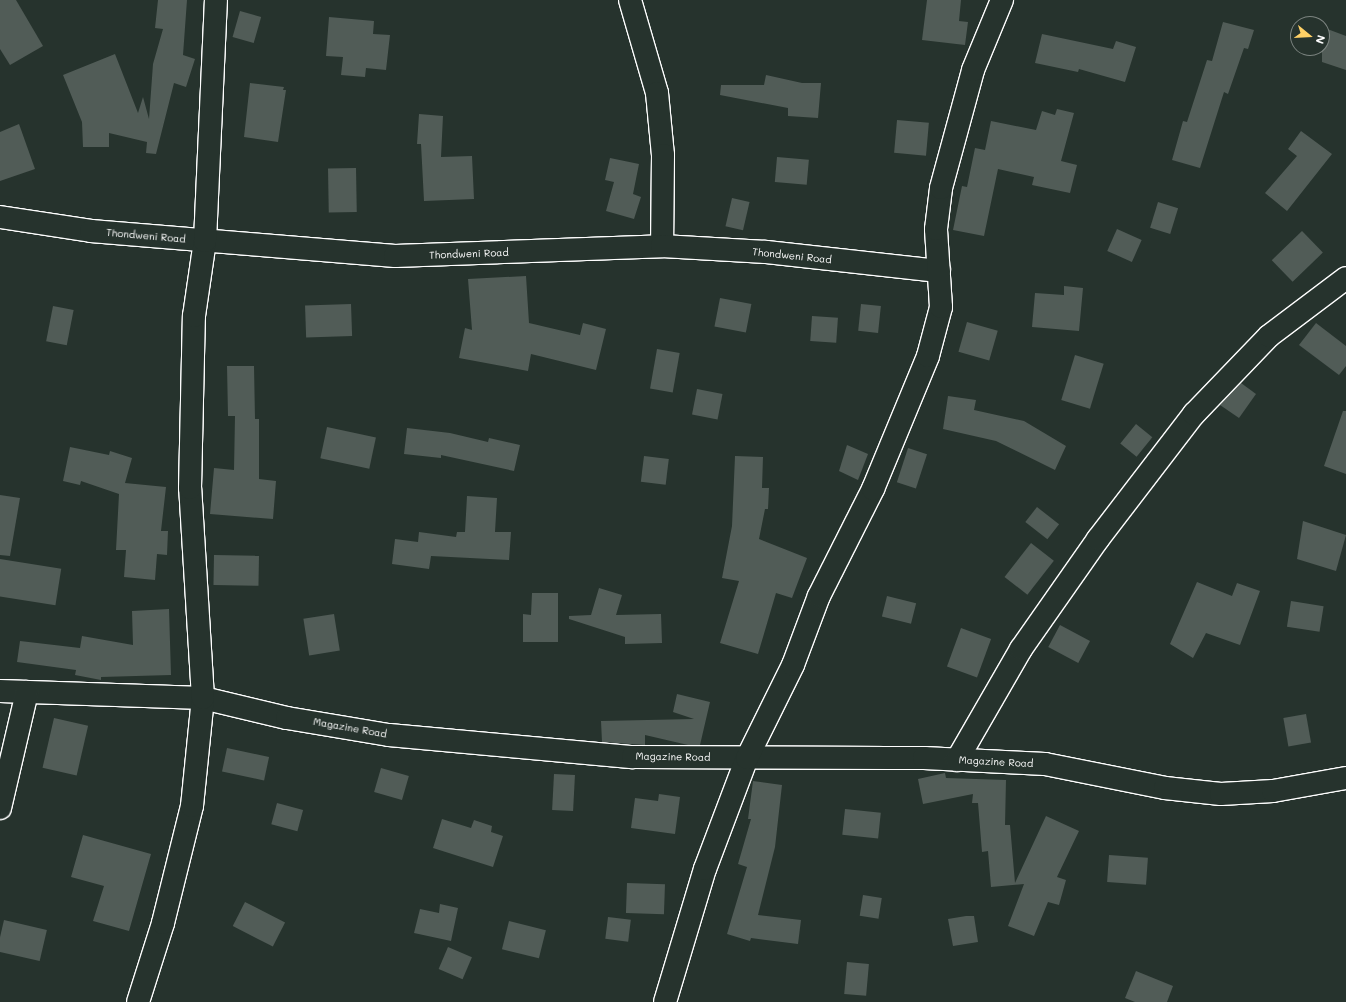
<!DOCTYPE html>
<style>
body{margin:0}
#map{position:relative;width:1346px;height:1002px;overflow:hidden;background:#26332d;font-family:Mali,sans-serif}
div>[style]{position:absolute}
.building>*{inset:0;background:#515c57;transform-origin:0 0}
.roads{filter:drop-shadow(1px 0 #fff) drop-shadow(-1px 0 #fff) drop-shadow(0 1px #fff) drop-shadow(0 -1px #fff)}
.minor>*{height:22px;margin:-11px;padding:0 11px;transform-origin:11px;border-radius:11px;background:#26332d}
span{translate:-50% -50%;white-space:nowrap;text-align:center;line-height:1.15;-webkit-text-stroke:3px #26332d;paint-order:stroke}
.street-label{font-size:10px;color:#fff}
.north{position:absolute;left:1290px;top:16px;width:40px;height:40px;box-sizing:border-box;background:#26332d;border:1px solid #7d8581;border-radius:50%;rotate:108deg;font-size:11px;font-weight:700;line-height:16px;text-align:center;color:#fff}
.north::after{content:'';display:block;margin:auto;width:14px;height:18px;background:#ffd166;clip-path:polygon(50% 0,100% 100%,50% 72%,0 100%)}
</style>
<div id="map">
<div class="building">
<div style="clip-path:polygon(0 0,16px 0,43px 46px,10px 65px,0 49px)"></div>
<div style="clip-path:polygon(158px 0,187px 0,183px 55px,195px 59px,186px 87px,174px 83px,156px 154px,146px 153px,147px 142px,109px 133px,109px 147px,83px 147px,82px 122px,63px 75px,115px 54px,138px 113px,143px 97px,149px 119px,153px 64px,163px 29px,155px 28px)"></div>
<div style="clip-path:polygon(927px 0,961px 0,959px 21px,968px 22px,965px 45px,922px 40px)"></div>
<div style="left:240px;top:11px;width:22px;height:27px;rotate:16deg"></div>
<div style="clip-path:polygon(329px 17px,374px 21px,373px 34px,390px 35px,386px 70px,366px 68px,365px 77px,341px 75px,343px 57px,326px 56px)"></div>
<div style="clip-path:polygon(1223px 22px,1254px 30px,1248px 49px,1244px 48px,1228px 94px,1224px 92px,1200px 168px,1172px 160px,1183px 121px,1187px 122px,1207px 60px,1212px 61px)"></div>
<div style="clip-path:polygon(1322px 27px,1346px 36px,1346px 70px,1322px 62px)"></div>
<div style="clip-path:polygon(1042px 34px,1113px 49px,1116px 41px,1136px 47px,1125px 82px,1079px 69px,1078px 72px,1035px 63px)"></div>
<div style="clip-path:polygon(766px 75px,802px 83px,821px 83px,818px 118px,788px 116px,788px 108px,720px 95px,721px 85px,764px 85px)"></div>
<div style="clip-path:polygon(250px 83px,284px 87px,283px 90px,286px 90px,278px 142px,244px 137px)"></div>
<div style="clip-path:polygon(1057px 109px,1074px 113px,1061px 161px,1077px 165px,1070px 193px,1032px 185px,1034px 177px,998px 169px,984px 236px,953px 230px,962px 186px,967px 187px,975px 148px,985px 150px,991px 121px,1036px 130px,1042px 111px,1055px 115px)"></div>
<div style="clip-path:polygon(419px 114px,443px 116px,441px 157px,472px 156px,474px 199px,424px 201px,421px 144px,417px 144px)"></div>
<div style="left:897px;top:120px;width:32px;height:33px;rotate:5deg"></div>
<div style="clip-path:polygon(19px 124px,35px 169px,0 181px,0 132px)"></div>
<div style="clip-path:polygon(1301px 131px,1332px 154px,1287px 211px,1265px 193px,1297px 156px,1288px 149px)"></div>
<div style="left:777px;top:157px;width:32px;height:25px;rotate:5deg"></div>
<div style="clip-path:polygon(610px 158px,639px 164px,633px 194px,641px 197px,634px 219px,606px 211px,614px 182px,605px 180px)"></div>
<div style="left:356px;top:168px;width:44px;height:28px;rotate:89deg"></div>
<div style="left:732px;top:198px;width:18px;height:29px;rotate:13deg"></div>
<div style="left:1158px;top:202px;width:21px;height:27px;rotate:17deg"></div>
<div style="left:1117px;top:229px;width:27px;height:24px;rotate:24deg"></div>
<div style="left:1302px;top:231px;width:30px;height:42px;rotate:46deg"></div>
<div style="clip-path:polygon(526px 276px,529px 323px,580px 335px,583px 323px,606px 329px,596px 370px,531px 354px,528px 371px,459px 358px,465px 328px,472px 330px,468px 279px)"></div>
<div style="clip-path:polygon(1064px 286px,1083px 288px,1079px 331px,1032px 327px,1035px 293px,1064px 295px)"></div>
<div style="left:720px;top:298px;width:32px;height:29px;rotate:11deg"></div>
<div style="left:351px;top:304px;width:32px;height:46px;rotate:88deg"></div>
<div style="left:861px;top:304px;width:20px;height:27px;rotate:6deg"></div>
<div style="left:53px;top:306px;width:21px;height:36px;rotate:11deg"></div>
<div style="left:812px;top:316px;width:26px;height:25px;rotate:4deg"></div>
<div style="left:967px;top:322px;width:32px;height:31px;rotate:16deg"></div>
<div style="clip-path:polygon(1316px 323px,1346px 346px,1346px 366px,1339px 375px,1299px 345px)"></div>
<div style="left:657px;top:349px;width:23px;height:40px;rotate:10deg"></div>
<div style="left:1075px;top:355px;width:30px;height:47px;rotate:17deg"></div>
<div style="clip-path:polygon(227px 366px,254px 366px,255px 419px,259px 419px,259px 479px,276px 481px,273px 519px,210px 514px,214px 468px,234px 470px,235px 416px,228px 416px)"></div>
<div style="clip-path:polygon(1241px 383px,1256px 394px,1239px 418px,1220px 405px)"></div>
<div style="left:697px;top:389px;width:26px;height:26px;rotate:11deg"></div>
<div style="clip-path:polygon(948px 396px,976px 400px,974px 410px,1024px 421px,1066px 446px,1055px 470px,996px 441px,943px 429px)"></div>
<div style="clip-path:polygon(1343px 411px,1346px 411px,1346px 474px,1324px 466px)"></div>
<div style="left:1136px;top:424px;width:21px;height:25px;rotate:39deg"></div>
<div style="left:327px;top:427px;width:50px;height:32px;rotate:12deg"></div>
<div style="clip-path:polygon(407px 428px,450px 433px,488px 442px,489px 438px,520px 445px,514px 471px,441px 455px,441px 458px,404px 454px)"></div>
<div style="clip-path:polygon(847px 445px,868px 454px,858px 480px,839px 471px)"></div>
<div style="clip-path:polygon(70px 447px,109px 455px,110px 451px,132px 458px,125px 483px,166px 487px,161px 531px,168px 531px,167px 555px,157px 554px,155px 580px,124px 577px,126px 550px,116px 550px,119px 494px,81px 481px,80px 485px,63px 481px)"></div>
<div style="left:908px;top:448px;width:20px;height:36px;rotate:18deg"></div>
<div style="left:644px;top:456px;width:25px;height:26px;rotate:7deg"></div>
<div style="clip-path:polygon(735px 456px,763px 457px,762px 488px,769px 488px,768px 509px,765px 509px,759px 539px,807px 558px,792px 598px,776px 593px,758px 654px,720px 643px,739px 581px,722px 578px,732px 526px)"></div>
<div style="clip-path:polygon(0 495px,20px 498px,10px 556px,0 555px)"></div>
<div style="clip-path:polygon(467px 496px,497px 498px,495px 532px,511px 532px,509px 560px,431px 556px,429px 569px,392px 564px,395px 539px,418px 542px,419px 532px,456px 537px,457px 532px,465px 532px)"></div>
<div style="left:1037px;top:507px;width:28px;height:19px;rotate:38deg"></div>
<div style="clip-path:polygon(1303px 521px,1346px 535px,1336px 571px,1297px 559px)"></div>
<div style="left:1031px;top:543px;width:29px;height:43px;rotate:38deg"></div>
<div style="left:214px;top:555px;width:45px;height:30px;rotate:1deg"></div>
<div style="left:0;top:559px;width:62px;height:37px;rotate:9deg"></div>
<div style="clip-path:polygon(1197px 582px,1232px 596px,1237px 583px,1260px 591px,1240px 645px,1206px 633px,1193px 658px,1170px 644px)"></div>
<div style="clip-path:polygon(599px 588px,622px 595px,616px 615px,661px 614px,662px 643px,625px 644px,625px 637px,569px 619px,569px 616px,591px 615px)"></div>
<div style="clip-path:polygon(532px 593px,558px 593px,558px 642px,523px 642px,523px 614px,531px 615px)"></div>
<div style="left:887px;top:596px;width:30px;height:21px;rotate:14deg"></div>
<div style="left:1291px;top:601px;width:33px;height:26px;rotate:9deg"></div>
<div style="clip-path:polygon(169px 609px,171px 675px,101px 677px,101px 680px,75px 675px,76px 670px,17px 662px,20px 641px,80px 648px,82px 636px,133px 645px,132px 611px)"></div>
<div style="left:334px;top:614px;width:37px;height:31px;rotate:81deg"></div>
<div style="left:1060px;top:625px;width:34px;height:25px;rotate:28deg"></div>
<div style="left:961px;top:628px;width:32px;height:41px;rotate:20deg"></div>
<div style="clip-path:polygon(677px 694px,710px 702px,700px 745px,688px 745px,645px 735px,645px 745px,602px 742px,601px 721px,694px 719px,673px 712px)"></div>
<div style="left:1306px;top:714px;width:29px;height:23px;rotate:80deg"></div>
<div style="left:54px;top:718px;width:35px;height:51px;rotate:13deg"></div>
<div style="left:227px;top:748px;width:43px;height:24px;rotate:12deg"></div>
<div style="left:381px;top:768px;width:29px;height:25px;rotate:16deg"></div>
<div style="clip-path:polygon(945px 773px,946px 778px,1006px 780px,1005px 825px,1010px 825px,1015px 883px,1046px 816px,1079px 831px,1057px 877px,1066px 880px,1059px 905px,1048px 902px,1034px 936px,1008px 926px,1024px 884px,991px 887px,988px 851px,982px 852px,978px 803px,972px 803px,973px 794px,923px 804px,918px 779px)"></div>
<div style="left:554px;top:774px;width:21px;height:36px;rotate:3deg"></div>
<div style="clip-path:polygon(753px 781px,782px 785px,775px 847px,758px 915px,801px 920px,798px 944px,751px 938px,750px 941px,727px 934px,747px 867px,738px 864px,751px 819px,748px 819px)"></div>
<div style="clip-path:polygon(659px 794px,680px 797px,675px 834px,631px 828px,635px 798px,658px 801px)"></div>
<div style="left:277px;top:803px;width:27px;height:22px;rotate:15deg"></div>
<div style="left:845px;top:809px;width:36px;height:26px;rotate:6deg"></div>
<div style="clip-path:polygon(442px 819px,471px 828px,474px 820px,492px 826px,491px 832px,503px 836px,493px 867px,433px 848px)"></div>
<div style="clip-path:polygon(83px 835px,151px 854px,129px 931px,93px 921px,104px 886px,71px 877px)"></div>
<div style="left:1109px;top:855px;width:39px;height:27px;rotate:4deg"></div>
<div style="left:627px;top:883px;width:38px;height:30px;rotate:2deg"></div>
<div style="left:863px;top:895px;width:19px;height:21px;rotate:9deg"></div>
<div style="left:245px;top:902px;width:45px;height:27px;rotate:27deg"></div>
<div style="clip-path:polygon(440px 904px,458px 908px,451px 941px,414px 933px,420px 909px,439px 913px)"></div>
<div style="clip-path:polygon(966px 916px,974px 916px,978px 942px,953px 946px,948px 919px)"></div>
<div style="left:608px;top:917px;width:23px;height:22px;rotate:7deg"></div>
<div style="left:4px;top:920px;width:44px;height:32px;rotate:13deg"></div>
<div style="left:509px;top:921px;width:38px;height:29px;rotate:14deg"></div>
<div style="left:448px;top:947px;width:26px;height:24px;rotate:23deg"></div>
<div style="left:847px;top:962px;width:22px;height:32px;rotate:5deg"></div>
<div style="clip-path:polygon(1136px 971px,1173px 986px,1167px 1002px,1135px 1002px,1125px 998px)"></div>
</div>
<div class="roads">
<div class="minor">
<div style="left:630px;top:0;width:97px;rotate:73.8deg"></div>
<div style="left:657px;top:93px;width:62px;rotate:84.5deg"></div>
<div style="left:663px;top:155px;width:91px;rotate:90.6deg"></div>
<div style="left:0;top:217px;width:92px;rotate:8.7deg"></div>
<div style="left:91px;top:231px;width:305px;rotate:4.7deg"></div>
<div style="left:395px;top:256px;width:267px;rotate:-2.1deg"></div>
<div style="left:662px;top:246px;width:104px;rotate:3.3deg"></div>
<div style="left:766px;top:252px;width:174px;rotate:6.3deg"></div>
<div style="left:0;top:691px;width:203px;rotate:2deg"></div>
<div style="left:203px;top:698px;width:86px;rotate:13.4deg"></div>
<div style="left:287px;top:718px;width:103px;rotate:9.5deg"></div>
<div style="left:389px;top:735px;width:245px;rotate:5.2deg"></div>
<div style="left:633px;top:757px;width:291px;rotate:0.2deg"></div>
<div style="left:924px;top:758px;width:121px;rotate:2.8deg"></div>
<div style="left:1045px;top:764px;width:122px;rotate:11.3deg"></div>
<div style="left:1165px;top:788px;width:56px;rotate:6.1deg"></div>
<div style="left:1221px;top:794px;width:52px;rotate:-3.3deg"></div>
<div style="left:1273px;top:791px;width:74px;rotate:-10.1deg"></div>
<div style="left:957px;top:760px;width:128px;rotate:-60deg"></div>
<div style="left:1021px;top:649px;width:134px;rotate:-55deg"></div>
<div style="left:1098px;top:539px;width:158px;rotate:-52.5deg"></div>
<div style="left:1194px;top:414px;width:108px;rotate:-46.1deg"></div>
<div style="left:1269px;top:336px;width:96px;rotate:-37deg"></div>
<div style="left:0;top:808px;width:119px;rotate:-76.9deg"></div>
<div style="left:138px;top:1002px;width:83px;rotate:-72.4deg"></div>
<div style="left:163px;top:923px;width:121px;rotate:-76.1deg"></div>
<div style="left:192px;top:806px;width:109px;rotate:-84.2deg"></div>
<div style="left:203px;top:698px;width:210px;rotate:-93.5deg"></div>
<div style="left:190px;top:488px;width:172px;rotate:-88.7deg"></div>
<div style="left:194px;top:316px;width:76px;rotate:-81.7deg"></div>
<div style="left:205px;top:241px;width:241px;rotate:-87.4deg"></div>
<div style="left:665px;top:1002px;width:139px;rotate:-73.3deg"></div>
<div style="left:705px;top:869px;width:119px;rotate:-69.3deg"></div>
<div style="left:747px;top:758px;width:104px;rotate:-63.7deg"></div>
<div style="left:793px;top:665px;width:74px;rotate:-69.4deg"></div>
<div style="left:819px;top:596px;width:120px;rotate:-63.2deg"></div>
<div style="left:873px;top:489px;width:144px;rotate:-67.5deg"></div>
<div style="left:928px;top:356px;width:51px;rotate:-75.1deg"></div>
<div style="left:941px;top:307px;width:78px;rotate:-93.7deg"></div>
<div style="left:936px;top:229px;width:41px;rotate:-83deg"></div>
<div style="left:941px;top:188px;width:122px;rotate:-74.8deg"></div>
<div style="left:973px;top:70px;width:76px;rotate:-67.5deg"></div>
</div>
</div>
<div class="street-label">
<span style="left:146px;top:236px;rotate:5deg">Thondweni Road</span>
<span style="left:469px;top:254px;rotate:-2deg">Thondweni Road</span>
<span style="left:792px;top:256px;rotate:6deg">Thondweni Road</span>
<span style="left:350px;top:728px;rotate:10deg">Magazine Road</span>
<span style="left:673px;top:757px;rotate:1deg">Magazine Road</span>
<span style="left:996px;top:762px;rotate:3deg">Magazine Road</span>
</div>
<div class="north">N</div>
</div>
